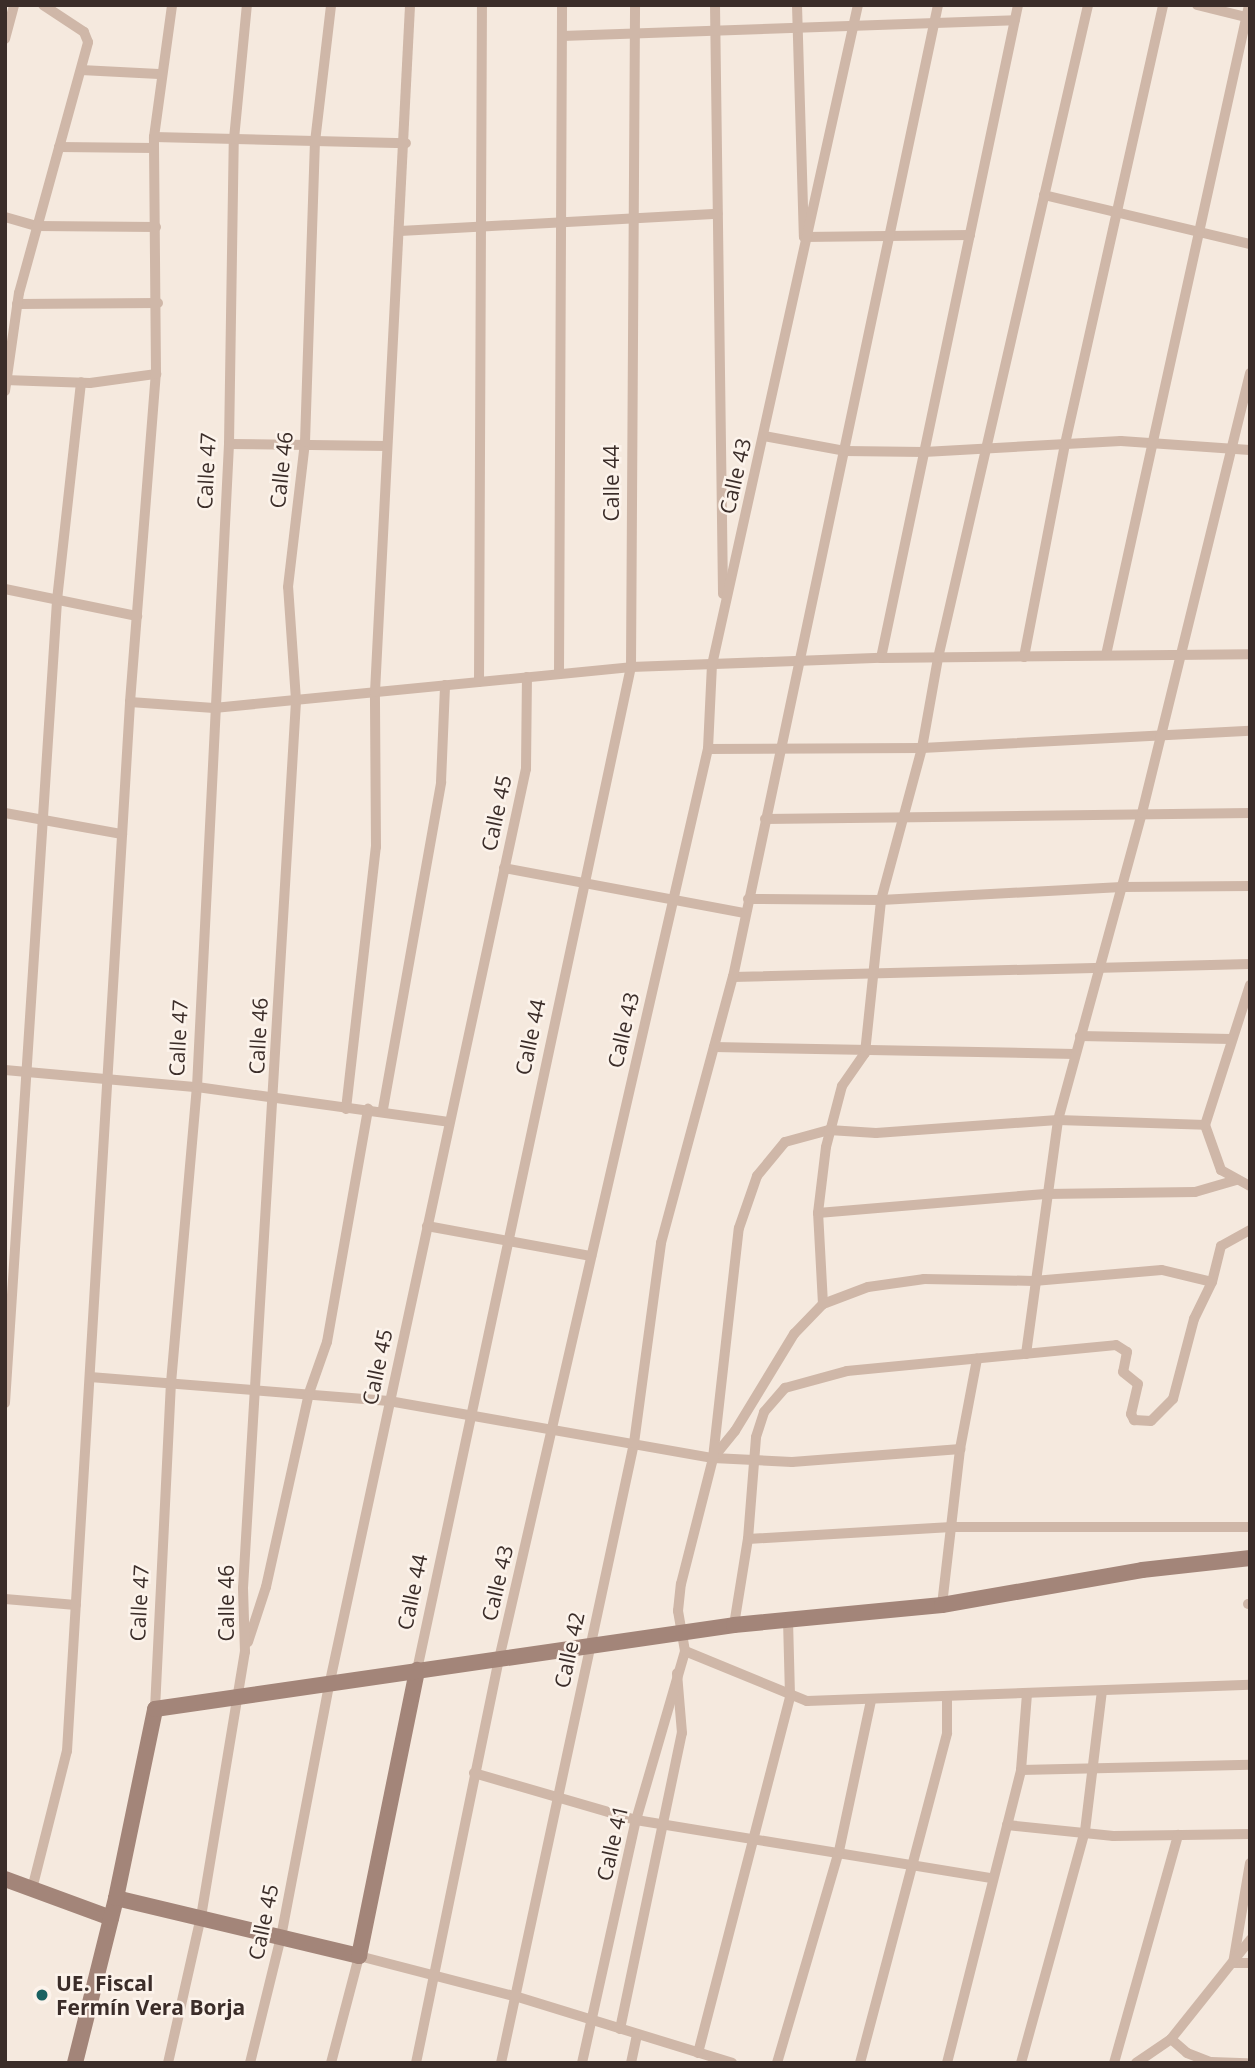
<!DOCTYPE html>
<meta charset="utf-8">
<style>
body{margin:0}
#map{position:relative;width:1255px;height:2068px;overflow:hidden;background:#f5e9de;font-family:"Open Sans",sans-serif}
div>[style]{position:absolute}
.street>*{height:10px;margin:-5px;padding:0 5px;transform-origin:5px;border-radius:5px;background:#cfb7a8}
.secondary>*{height:16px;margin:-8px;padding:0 8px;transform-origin:8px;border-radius:8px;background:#a38579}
.dots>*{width:19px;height:19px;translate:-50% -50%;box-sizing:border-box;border:4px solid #fcf3eb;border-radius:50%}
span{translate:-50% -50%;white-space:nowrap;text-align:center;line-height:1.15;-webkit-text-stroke:5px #fcf3eb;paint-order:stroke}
.street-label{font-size:21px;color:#3b2d29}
.poi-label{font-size:21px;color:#3b2d29;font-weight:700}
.left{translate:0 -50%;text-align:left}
.frame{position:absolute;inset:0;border:7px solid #3b2d29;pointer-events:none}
</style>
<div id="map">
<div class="street">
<div style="left:715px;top:5px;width:589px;rotate:89.22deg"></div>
<div style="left:797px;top:5px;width:232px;rotate:88.3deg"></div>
<div style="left:804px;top:237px;width:166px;rotate:-0.7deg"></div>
<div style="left:1197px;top:5px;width:55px;rotate:13.8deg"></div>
<div style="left:562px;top:36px;width:453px;rotate:-2deg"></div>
<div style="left:5px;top:39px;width:35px;rotate:-75deg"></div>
<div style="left:81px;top:70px;width:78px;rotate:2.9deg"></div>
<div style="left:154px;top:137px;width:252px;rotate:1.4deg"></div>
<div style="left:59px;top:147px;width:95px;rotate:0.6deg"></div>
<div style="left:1044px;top:195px;width:212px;rotate:13.4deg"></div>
<div style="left:5px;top:217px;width:33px;rotate:16deg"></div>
<div style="left:37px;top:226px;width:119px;rotate:0.5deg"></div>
<div style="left:400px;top:231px;width:318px;rotate:-3.1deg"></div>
<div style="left:17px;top:304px;width:141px;rotate:-0.4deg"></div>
<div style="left:5px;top:380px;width:85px;rotate:2deg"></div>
<div style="left:90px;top:383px;width:67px;rotate:-7.8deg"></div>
<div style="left:5px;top:391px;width:99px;rotate:-81.9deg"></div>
<div style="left:19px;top:293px;width:260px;rotate:-74.6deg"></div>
<div style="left:88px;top:42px;width:11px;rotate:-112deg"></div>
<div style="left:84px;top:32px;width:49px;rotate:-146.6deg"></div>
<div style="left:764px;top:436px;width:82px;rotate:10.5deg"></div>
<div style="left:845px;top:451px;width:79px;rotate:0.7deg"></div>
<div style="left:924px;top:452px;width:197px;rotate:-3.2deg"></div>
<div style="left:1121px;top:441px;width:129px;rotate:4deg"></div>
<div style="left:229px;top:444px;width:158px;rotate:0.7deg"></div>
<div style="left:5px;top:589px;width:135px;rotate:11.6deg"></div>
<div style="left:1106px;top:655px;width:666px;rotate:-77.59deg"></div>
<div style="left:1024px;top:657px;width:217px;rotate:-79.1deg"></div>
<div style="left:1065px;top:444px;width:450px;rotate:-77.4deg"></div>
<div style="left:881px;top:658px;width:667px;rotate:-78.15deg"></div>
<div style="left:559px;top:674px;width:669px;rotate:-89.74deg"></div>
<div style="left:479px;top:682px;width:677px;rotate:-89.75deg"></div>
<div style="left:130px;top:702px;width:84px;rotate:4.1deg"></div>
<div style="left:214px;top:708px;width:419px;rotate:-5.6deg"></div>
<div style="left:631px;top:667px;width:250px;rotate:-2.1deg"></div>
<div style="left:881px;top:658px;width:369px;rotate:-0.6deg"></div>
<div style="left:708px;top:749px;width:214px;rotate:-0.3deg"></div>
<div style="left:922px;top:748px;width:328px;rotate:-3deg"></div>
<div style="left:5px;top:813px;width:119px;rotate:10.2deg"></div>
<div style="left:765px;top:819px;width:485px;rotate:-0.7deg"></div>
<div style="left:504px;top:868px;width:245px;rotate:10.6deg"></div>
<div style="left:748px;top:899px;width:133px;rotate:0.4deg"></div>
<div style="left:881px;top:900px;width:241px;rotate:-3.1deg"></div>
<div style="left:1122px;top:887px;width:128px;rotate:-0.4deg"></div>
<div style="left:733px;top:977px;width:517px;rotate:-1.44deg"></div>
<div style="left:1250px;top:985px;width:147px;rotate:107.8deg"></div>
<div style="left:1205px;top:1125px;width:48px;rotate:70.4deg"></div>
<div style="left:1221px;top:1170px;width:33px;rotate:29deg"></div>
<div style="left:1080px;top:1036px;width:151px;rotate:1.1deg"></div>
<div style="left:714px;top:1047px;width:361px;rotate:1.1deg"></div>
<div style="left:5px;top:1070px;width:193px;rotate:5.1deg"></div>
<div style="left:197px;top:1087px;width:254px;rotate:7.9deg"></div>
<div style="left:346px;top:1109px;width:264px;rotate:-83.5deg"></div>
<div style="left:376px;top:847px;width:155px;rotate:-90.4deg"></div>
<div style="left:375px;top:692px;width:688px;rotate:-87.08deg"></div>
<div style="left:383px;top:1109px;width:332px;rotate:-79.9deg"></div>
<div style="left:441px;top:782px;width:97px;rotate:-87.6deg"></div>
<div style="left:818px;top:1213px;width:228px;rotate:-4.8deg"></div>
<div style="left:1045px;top:1194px;width:150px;rotate:-0.8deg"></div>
<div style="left:1195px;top:1192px;width:43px;rotate:-16.3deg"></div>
<div style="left:427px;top:1226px;width:167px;rotate:10.4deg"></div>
<div style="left:823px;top:1304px;width:91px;rotate:-93.1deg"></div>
<div style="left:818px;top:1213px;width:66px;rotate:-83.1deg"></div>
<div style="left:826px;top:1147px;width:63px;rotate:-75.3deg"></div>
<div style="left:842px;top:1086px;width:40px;rotate:-55.1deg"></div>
<div style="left:865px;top:1053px;width:154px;rotate:-84deg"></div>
<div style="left:881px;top:900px;width:157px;rotate:-74.9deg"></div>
<div style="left:922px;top:748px;width:91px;rotate:-79.9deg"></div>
<div style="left:938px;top:658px;width:670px;rotate:-77.06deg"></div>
<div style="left:1026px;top:1354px;width:236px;rotate:-82.2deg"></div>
<div style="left:1058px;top:1120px;width:318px;rotate:-74.7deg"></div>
<div style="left:1142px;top:813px;width:453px;rotate:-76.2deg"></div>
<div style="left:90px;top:1377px;width:300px;rotate:4.6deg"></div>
<div style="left:389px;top:1401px;width:329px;rotate:10deg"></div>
<div style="left:713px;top:1458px;width:79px;rotate:2.9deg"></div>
<div style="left:792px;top:1462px;width:169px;rotate:-4.4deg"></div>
<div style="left:5px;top:1403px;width:805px;rotate:-86.29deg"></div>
<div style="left:57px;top:600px;width:219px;rotate:-83.7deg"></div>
<div style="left:713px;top:1458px;width:35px;rotate:-51deg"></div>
<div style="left:735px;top:1431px;width:114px;rotate:-58.7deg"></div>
<div style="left:794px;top:1334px;width:42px;rotate:-46deg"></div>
<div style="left:823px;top:1304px;width:48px;rotate:-20.7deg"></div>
<div style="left:868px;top:1287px;width:57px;rotate:-8.1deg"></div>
<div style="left:924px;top:1279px;width:110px;rotate:1deg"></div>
<div style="left:1034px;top:1281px;width:128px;rotate:-4.9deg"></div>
<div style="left:1162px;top:1270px;width:51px;rotate:13.5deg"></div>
<div style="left:1212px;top:1282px;width:37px;rotate:-76deg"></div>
<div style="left:1221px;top:1246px;width:33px;rotate:-29deg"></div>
<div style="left:748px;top:1539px;width:204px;rotate:-3.4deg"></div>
<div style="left:952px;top:1527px;width:298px"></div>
<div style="left:5px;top:1599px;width:71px;rotate:4.8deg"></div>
<div style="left:1248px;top:1604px;width:2px"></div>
<div style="left:942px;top:1605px;width:157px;rotate:-83.4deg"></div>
<div style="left:960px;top:1449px;width:92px;rotate:-79.3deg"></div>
<div style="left:734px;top:1625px;width:87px;rotate:-80.8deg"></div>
<div style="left:748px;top:1539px;width:102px;rotate:-85.5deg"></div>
<div style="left:756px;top:1437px;width:26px;rotate:-72deg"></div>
<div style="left:764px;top:1412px;width:32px;rotate:-49deg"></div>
<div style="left:785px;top:1388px;width:64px;rotate:-15.3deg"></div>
<div style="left:847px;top:1371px;width:270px;rotate:-5.5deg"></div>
<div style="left:1116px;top:1345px;width:13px;rotate:32deg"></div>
<div style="left:1127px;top:1352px;width:20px;rotate:101deg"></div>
<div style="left:1123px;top:1372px;width:19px;rotate:39deg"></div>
<div style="left:1138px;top:1384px;width:31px;rotate:103deg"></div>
<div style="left:1131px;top:1414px;width:7px;rotate:63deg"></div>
<div style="left:1134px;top:1420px;width:17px;rotate:3deg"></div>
<div style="left:1151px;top:1421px;width:31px;rotate:-45deg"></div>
<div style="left:1173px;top:1399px;width:83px;rotate:-75.3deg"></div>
<div style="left:1194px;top:1319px;width:41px;rotate:-64.1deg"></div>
<div style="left:248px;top:1642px;width:58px;rotate:-71.9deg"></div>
<div style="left:266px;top:1587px;width:199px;rotate:-77.5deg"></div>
<div style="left:309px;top:1393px;width:54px;rotate:-70.6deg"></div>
<div style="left:327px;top:1342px;width:237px;rotate:-80deg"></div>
<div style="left:685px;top:1651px;width:132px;rotate:22.3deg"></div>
<div style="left:807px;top:1701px;width:443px;rotate:-2.1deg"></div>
<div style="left:417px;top:1670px;width:1026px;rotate:-77.96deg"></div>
<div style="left:631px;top:667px;width:662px;rotate:-89.65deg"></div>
<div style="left:155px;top:1709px;width:326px;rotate:-87.2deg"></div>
<div style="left:171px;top:1383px;width:297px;rotate:-85deg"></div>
<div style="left:197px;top:1087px;width:644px;rotate:-87.15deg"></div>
<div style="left:229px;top:444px;width:305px;rotate:-89.1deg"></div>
<div style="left:234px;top:139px;width:135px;rotate:-84.5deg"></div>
<div style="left:1021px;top:1770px;width:229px;rotate:-1.3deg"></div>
<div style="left:474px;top:1773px;width:169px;rotate:16.2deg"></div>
<div style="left:636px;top:1820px;width:360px;rotate:9.3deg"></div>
<div style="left:1007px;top:1825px;width:107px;rotate:5.9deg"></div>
<div style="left:1113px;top:1836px;width:137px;rotate:-0.8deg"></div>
<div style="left:1250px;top:1863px;width:101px;rotate:99.6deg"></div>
<div style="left:1233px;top:1963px;width:17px"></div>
<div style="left:32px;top:1889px;width:142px;rotate:-75.8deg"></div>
<div style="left:67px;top:1751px;width:1051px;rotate:-86.56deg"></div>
<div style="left:130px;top:702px;width:329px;rotate:-85.5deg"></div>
<div style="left:156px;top:374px;width:237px;rotate:-90.5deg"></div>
<div style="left:154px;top:137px;width:133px;rotate:-82.2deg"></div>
<div style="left:620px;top:2029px;width:302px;rotate:-78.2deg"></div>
<div style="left:682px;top:1733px;width:60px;rotate:-94.8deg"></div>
<div style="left:1171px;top:2039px;width:21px;rotate:41deg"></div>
<div style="left:1187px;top:2053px;width:26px;rotate:21deg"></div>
<div style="left:1211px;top:2062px;width:36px;rotate:2deg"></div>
<div style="left:698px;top:2053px;width:369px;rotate:-75.5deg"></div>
<div style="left:790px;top:1696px;width:77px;rotate:-91.5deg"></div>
<div style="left:168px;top:2063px;width:150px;rotate:-77.3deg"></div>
<div style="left:201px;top:1917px;width:269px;rotate:-80.6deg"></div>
<div style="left:245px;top:1652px;width:64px;rotate:-91.8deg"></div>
<div style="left:243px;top:1588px;width:890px;rotate:-86.58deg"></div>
<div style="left:296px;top:700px;width:113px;rotate:-94deg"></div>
<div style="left:288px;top:587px;width:146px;rotate:-83.3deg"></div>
<div style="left:305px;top:442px;width:300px;rotate:-88.1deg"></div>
<div style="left:315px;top:142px;width:138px;rotate:-83.3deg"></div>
<div style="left:250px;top:2063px;width:130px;rotate:-76.2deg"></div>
<div style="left:281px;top:1937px;width:256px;rotate:-79.2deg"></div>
<div style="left:329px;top:1686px;width:938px;rotate:-77.88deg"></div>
<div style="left:526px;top:769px;width:92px;rotate:-89.4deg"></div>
<div style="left:331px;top:2063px;width:111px;rotate:-75.3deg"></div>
<div style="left:359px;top:1956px;width:164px;rotate:14.5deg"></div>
<div style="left:518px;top:1997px;width:224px;rotate:17.1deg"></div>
<div style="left:416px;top:2063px;width:412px;rotate:-78.4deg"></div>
<div style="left:499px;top:1659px;width:934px;rotate:-77.07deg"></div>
<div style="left:708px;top:749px;width:84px;rotate:-87.3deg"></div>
<div style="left:712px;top:665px;width:676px;rotate:-77.53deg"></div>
<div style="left:501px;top:2063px;width:634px;rotate:-77.89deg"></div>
<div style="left:634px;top:1443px;width:202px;rotate:-82.3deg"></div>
<div style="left:661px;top:1243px;width:276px;rotate:-74.9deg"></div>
<div style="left:733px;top:977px;width:993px;rotate:-78.09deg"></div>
<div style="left:582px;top:2063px;width:249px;rotate:-77.5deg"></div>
<div style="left:636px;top:1820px;width:176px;rotate:-73.8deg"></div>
<div style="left:685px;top:1651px;width:41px;rotate:-99.9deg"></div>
<div style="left:678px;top:1611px;width:27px;rotate:-84deg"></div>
<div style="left:681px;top:1584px;width:130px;rotate:-75.7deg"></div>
<div style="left:713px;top:1458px;width:231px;rotate:-83.6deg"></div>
<div style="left:739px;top:1228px;width:55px;rotate:-70.9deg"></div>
<div style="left:757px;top:1176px;width:44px;rotate:-50.5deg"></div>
<div style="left:785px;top:1142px;width:46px;rotate:-15.3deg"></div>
<div style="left:829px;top:1130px;width:47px;rotate:3.7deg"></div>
<div style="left:876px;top:1133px;width:182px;rotate:-4.1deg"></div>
<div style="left:1058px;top:1120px;width:147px;rotate:1.9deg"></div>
<div style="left:631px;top:2063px;width:29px;rotate:-78deg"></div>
<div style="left:777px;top:2063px;width:221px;rotate:-73.7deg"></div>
<div style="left:839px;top:1851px;width:153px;rotate:-78deg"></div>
<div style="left:860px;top:2063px;width:341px;rotate:-75.2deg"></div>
<div style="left:947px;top:1733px;width:35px;rotate:-90deg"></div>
<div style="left:947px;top:2063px;width:302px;rotate:-75.8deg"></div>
<div style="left:1021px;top:1770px;width:76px;rotate:-85.5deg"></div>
<div style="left:1021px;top:2063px;width:241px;rotate:-74.6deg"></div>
<div style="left:1085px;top:1831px;width:141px;rotate:-83.1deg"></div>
<div style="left:1114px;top:2063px;width:237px;rotate:-74.3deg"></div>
<div style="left:1136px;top:2063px;width:42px;rotate:-34.4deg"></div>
<div style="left:1171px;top:2039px;width:127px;rotate:-51.4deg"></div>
</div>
<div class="secondary">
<div style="left:5px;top:1879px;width:113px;rotate:20.2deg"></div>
<div style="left:116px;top:1898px;width:250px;rotate:13.4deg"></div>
<div style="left:359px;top:1956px;width:292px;rotate:-78.5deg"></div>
<div style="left:75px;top:2063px;width:170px;rotate:-76deg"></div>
<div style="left:116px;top:1898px;width:193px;rotate:-78.3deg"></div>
<div style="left:155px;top:1709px;width:585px;rotate:-8.25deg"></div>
<div style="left:734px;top:1625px;width:209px;rotate:-5.5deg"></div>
<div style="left:942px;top:1605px;width:203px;rotate:-9.9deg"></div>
<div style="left:1142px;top:1570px;width:109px;rotate:-6.3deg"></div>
</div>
<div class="dots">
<div style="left:42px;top:1995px;background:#196161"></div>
</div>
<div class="street-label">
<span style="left:281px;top:470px;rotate:-84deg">Calle 46</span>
<span style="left:206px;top:471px;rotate:-87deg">Calle 47</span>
<span style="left:735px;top:476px;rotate:-77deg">Calle 43</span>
<span style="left:611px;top:483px;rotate:-90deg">Calle 44</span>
<span style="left:496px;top:813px;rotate:-78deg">Calle 45</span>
<span style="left:623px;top:1030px;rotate:-77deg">Calle 43</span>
<span style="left:258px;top:1036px;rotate:-87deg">Calle 46</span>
<span style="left:530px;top:1037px;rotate:-78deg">Calle 44</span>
<span style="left:178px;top:1038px;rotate:-87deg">Calle 47</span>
<span style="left:377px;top:1367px;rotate:-78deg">Calle 45</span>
<span style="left:497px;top:1583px;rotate:-77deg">Calle 43</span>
<span style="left:412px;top:1592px;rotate:-78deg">Calle 44</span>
<span style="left:139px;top:1603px;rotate:-87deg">Calle 47</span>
<span style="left:226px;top:1603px;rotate:-90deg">Calle 46</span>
<span style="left:569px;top:1650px;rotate:-78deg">Calle 42</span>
<span style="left:612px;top:1843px;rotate:-77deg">Calle 41</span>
<span style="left:263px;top:1922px;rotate:-78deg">Calle 45</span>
</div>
<div class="poi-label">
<span class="left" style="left:56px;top:1995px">UE. Fiscal<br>Fermín Vera Borja</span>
</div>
<div class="frame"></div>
</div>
